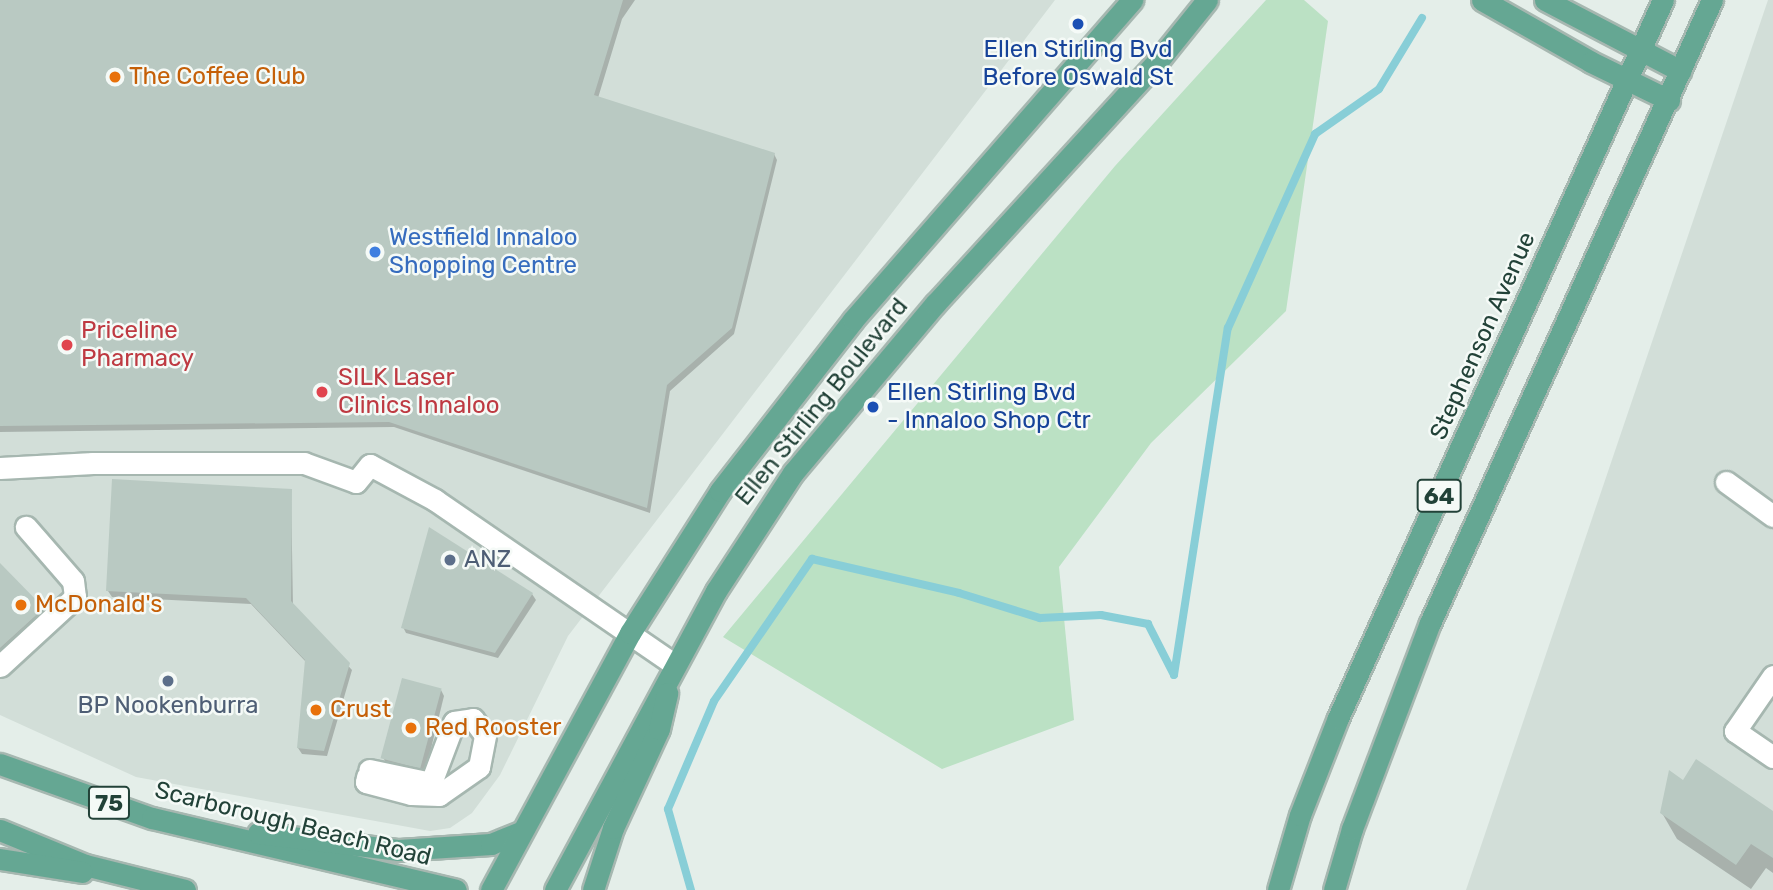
<!DOCTYPE html>
<style>
body{margin:0}
#map{position:relative;width:1773px;height:890px;overflow:hidden;background:#e4eee9;font-family:Rubik,sans-serif}
div>[style]{position:absolute}
.built>*{inset:0;background:#d2ded8}
.green>*{inset:0;background:#bbe1c4}
.shadow>*{inset:0;background:#0003}
.stream>*{height:8px;margin:-4px;padding:0 4px;transform-origin:4px;border-radius:4px;background:#88ced7}
.building>*{inset:0;background:#b9c9c2;transform-origin:0 0}
.roads{filter:drop-shadow(2px 0 #a6b7b0) drop-shadow(-2px 0 #a6b7b0) drop-shadow(0 2px #a6b7b0) drop-shadow(0 -2px #a6b7b0)}
.minor>*{height:21px;margin:-10.5px;padding:0 10.5px;transform-origin:10.5px;border-radius:10.5px;background:#fff}
.major>*{height:21px;margin:-10.5px;padding:0 10.5px;transform-origin:10.5px;border-radius:10.5px;background:#65a793}
.dots>*{width:19px;height:19px;translate:-50% -50%;box-sizing:border-box;border:4px solid #f5faf7;border-radius:50%}
span{translate:-50% -50%;white-space:nowrap;text-align:center;line-height:1.15;-webkit-text-stroke:5px #f5faf7;paint-order:stroke}
.shield-label span{padding:2px 5px;background:#f5faf7;border:2px solid;border-radius:5px;-webkit-text-stroke-width:0}
.shield-label{font-size:23px;color:#224238;font-weight:700}
.transit-label{font-size:24px;color:#164399}
.left{translate:0 -50%;text-align:left}
.food-label{font-size:24px;color:#c56008}
.shop-label{font-size:24px;color:#366cbe}
.health-label{font-size:24px;color:#be3a42}
.street-label{font-size:24px;color:#224238}
.service-label{font-size:24px;color:#4e5e75}
</style>
<div id="map">
<div class="built">
<div style="clip-path:polygon(0 0,1055px 0,568px 636px,500px 775px,472px 813px,450px 828px,430px 831px,136px 777px,0 715px)"></div>
<div style="clip-path:polygon(1768px 0,1773px 0,1773px 890px,1466px 890px)"></div>
</div>
<div class="green">
<div style="clip-path:polygon(1266px 0,1304px 0,1328px 21px,1286px 311px,1151px 443px,1059px 567px,1074px 720px,942px 769px,723px 637px,1115px 166px)"></div>
</div>
<div class="shadow">
<div style="clip-path:polygon(0 0,635px 0,622px 19px,598px 98px,774px 154px,777px 160px,734px 334px,670px 391px,650px 513px,394px 427px,0 432px)"></div>
<div style="clip-path:polygon(291px 490px,293px 606px,352px 670px,327px 756px,302px 754px,298px 748px,306px 662px,251px 604px,112px 597px,108px 591px)"></div>
<div style="clip-path:polygon(0 579px,46px 615px,0 660px)"></div>
<div style="clip-path:polygon(532px 594px,536px 600px,498px 658px,406px 633px,403px 627px)"></div>
<div style="clip-path:polygon(441px 690px,444px 696px,425px 773px,387px 765px,384px 759px)"></div>
<div style="clip-path:polygon(1684px 783px,1773px 813px,1773px 873px,1766px 868px,1751px 889px,1677px 839px,1662px 813px)"></div>
</div>
<div class="stream">
<div style="left:691px;top:890px;width:84px;rotate:-105.9deg"></div>
<div style="left:668px;top:809px;width:117px;rotate:-66.9deg"></div>
<div style="left:714px;top:701px;width:173px;rotate:-55.4deg"></div>
<div style="left:812px;top:559px;width:151px;rotate:13deg"></div>
<div style="left:959px;top:593px;width:85px;rotate:17.2deg"></div>
<div style="left:1040px;top:618px;width:61px;rotate:-2.8deg"></div>
<div style="left:1101px;top:615px;width:48px;rotate:10.8deg"></div>
<div style="left:1148px;top:624px;width:57px;rotate:63deg"></div>
<div style="left:1174px;top:675px;width:351px;rotate:-81.2deg"></div>
<div style="left:1228px;top:328px;width:213px;rotate:-65.8deg"></div>
<div style="left:1315px;top:134px;width:78px;rotate:-35.1deg"></div>
<div style="left:1379px;top:89px;width:83px;rotate:-58.8deg"></div>
</div>
<div class="building">
<div style="clip-path:polygon(0 0,623px 0,594px 95px,775px 153px,732px 328px,667px 385px,647px 508px,389px 422px,0 426px)"></div>
<div style="clip-path:polygon(112px 479px,292px 489px,291px 601px,350px 663px,324px 751px,297px 748px,305px 660px,246px 598px,106px 591px)"></div>
<div style="clip-path:polygon(429px 527px,533px 593px,495px 653px,401px 628px)"></div>
<div style="clip-path:polygon(0 563px,44px 608px,0 648px)"></div>
<div style="left:402px;top:678px;width:41px;height:83px;rotate:15deg"></div>
<div style="clip-path:polygon(1696px 759px,1773px 811px,1773px 858px,1751px 844px,1736px 865px,1660px 813px,1669px 770px,1683px 780px)"></div>
</div>
<div class="roads">
<div class="minor">
<div style="left:0;top:468px;width:93px;rotate:-3.1deg"></div>
<div style="left:93px;top:463px;width:211px"></div>
<div style="left:304px;top:463px;width:55px;rotate:20.1deg"></div>
<div style="left:356px;top:482px;width:22px;rotate:-51deg"></div>
<div style="left:370px;top:465px;width:74px;rotate:28.3deg"></div>
<div style="left:435px;top:500px;width:290px;rotate:34.5deg"></div>
<div style="left:1726px;top:482px;width:58px;rotate:35.9deg"></div>
<div style="left:0;top:666px;width:102px;rotate:-42.6deg"></div>
<div style="left:75px;top:597px;width:16px;rotate:-97deg"></div>
<div style="left:73px;top:581px;width:72px;rotate:-131deg"></div>
<div style="left:1773px;top:676px;width:67px;rotate:124.6deg"></div>
<div style="left:1735px;top:731px;width:46px;rotate:34.4deg"></div>
<div style="left:367px;top:777px;width:5px;rotate:101deg"></div>
<div style="left:366px;top:782px;width:47px;rotate:14.9deg"></div>
<div style="left:411px;top:794px;width:28px;rotate:2deg"></div>
<div style="left:439px;top:795px;width:49px;rotate:-35deg"></div>
<div style="left:479px;top:767px;width:33px;rotate:-79deg"></div>
<div style="left:485px;top:735px;width:20px;rotate:-127deg"></div>
<div style="left:473px;top:719px;width:19px;rotate:171deg"></div>
<div style="left:454px;top:722px;width:65px;rotate:110.7deg"></div>
<div style="left:431px;top:783px;width:63px;rotate:-168.2deg"></div>
</div>
<div class="major">
<div style="left:1482px;top:0;width:125px;rotate:29.6deg"></div>
<div style="left:1591px;top:62px;width:87px;rotate:26deg"></div>
<div style="left:1545px;top:0;width:153px;rotate:27.6deg"></div>
<div style="left:0;top:764px;width:161px;rotate:19.6deg"></div>
<div style="left:152px;top:818px;width:312px;rotate:13.3deg"></div>
<div style="left:0;top:830px;width:92px;rotate:22.4deg"></div>
<div style="left:85px;top:865px;width:103px;rotate:14deg"></div>
<div style="left:258px;top:833px;width:142px;rotate:6.9deg"></div>
<div style="left:399px;top:850px;width:92px;rotate:-3.7deg"></div>
<div style="left:491px;top:844px;width:32px;rotate:-22deg"></div>
<div style="left:0;top:859px;width:83px;rotate:9deg"></div>
<div style="left:491px;top:890px;width:292px;rotate:-61.6deg"></div>
<div style="left:630px;top:633px;width:168px;rotate:-57.6deg"></div>
<div style="left:720px;top:491px;width:217px;rotate:-52.1deg"></div>
<div style="left:853px;top:320px;width:425px;rotate:-48.9deg"></div>
<div style="left:555px;top:890px;width:340px;rotate:-61.7deg"></div>
<div style="left:716px;top:591px;width:141px;rotate:-56.9deg"></div>
<div style="left:793px;top:473px;width:221px;rotate:-50deg"></div>
<div style="left:935px;top:304px;width:330px;rotate:-47.5deg"></div>
<div style="left:1158px;top:61px;width:78px;rotate:-51.2deg"></div>
<div style="left:593px;top:890px;width:65px;rotate:-72.1deg"></div>
<div style="left:613px;top:828px;width:109px;rotate:-65.1deg"></div>
<div style="left:659px;top:729px;width:37px;rotate:-77deg"></div>
<div style="left:1278px;top:890px;width:78px;rotate:-73.7deg"></div>
<div style="left:1300px;top:815px;width:104px;rotate:-68.6deg"></div>
<div style="left:1338px;top:718px;width:788px;rotate:-65.65deg"></div>
<div style="left:1334px;top:890px;width:64px;rotate:-73.6deg"></div>
<div style="left:1352px;top:829px;width:220px;rotate:-69.3deg"></div>
<div style="left:1430px;top:623px;width:684px;rotate:-65.65deg"></div>
</div>
</div>
<div class="dots">
<div style="left:1078px;top:24px;background:#1a4fb4"></div>
<div style="left:115px;top:77px;background:#e8710a"></div>
<div style="left:375px;top:252px;background:#3f7fe0"></div>
<div style="left:67px;top:345px;background:#e0444e"></div>
<div style="left:322px;top:392px;background:#e0444e"></div>
<div style="left:873px;top:407px;background:#1a4fb4"></div>
<div style="left:450px;top:560px;background:#5c6f8a"></div>
<div style="left:21px;top:605px;background:#e8710a"></div>
<div style="left:168px;top:681px;background:#5c6f8a"></div>
<div style="left:316px;top:710px;background:#e8710a"></div>
<div style="left:411px;top:728px;background:#e8710a"></div>
</div>
<div class="shield-label">
<span style="left:1439px;top:496px">64</span>
<span style="left:109px;top:803px">75</span>
</div>
<div class="transit-label">
<span style="left:1078px;top:64px">Ellen Stirling Bvd<br>Before Oswald St</span>
<span class="left" style="left:887px;top:407px">Ellen Stirling Bvd<br>- Innaloo Shop Ctr</span>
</div>
<div class="food-label">
<span class="left" style="left:129px;top:77px">The Coffee Club</span>
<span class="left" style="left:35px;top:605px">McDonald's</span>
<span class="left" style="left:330px;top:710px">Crust</span>
<span class="left" style="left:425px;top:728px">Red Rooster</span>
</div>
<div class="shop-label">
<span class="left" style="left:389px;top:252px">Westfield Innaloo<br>Shopping Centre</span>
</div>
<div class="health-label">
<span class="left" style="left:81px;top:345px">Priceline<br>Pharmacy</span>
<span class="left" style="left:338px;top:392px">SILK Laser<br>Clinics Innaloo</span>
</div>
<div class="street-label">
<span style="left:1483px;top:336px;rotate:-66deg">Stephenson Avenue</span>
<span style="left:822px;top:402px;rotate:-51deg">Ellen Stirling Boulevard</span>
<span style="left:293px;top:824px;rotate:14deg">Scarborough Beach Road</span>
</div>
<div class="service-label">
<span class="left" style="left:464px;top:560px">ANZ</span>
<span style="left:168px;top:706px">BP Nookenburra</span>
</div>
</div>
